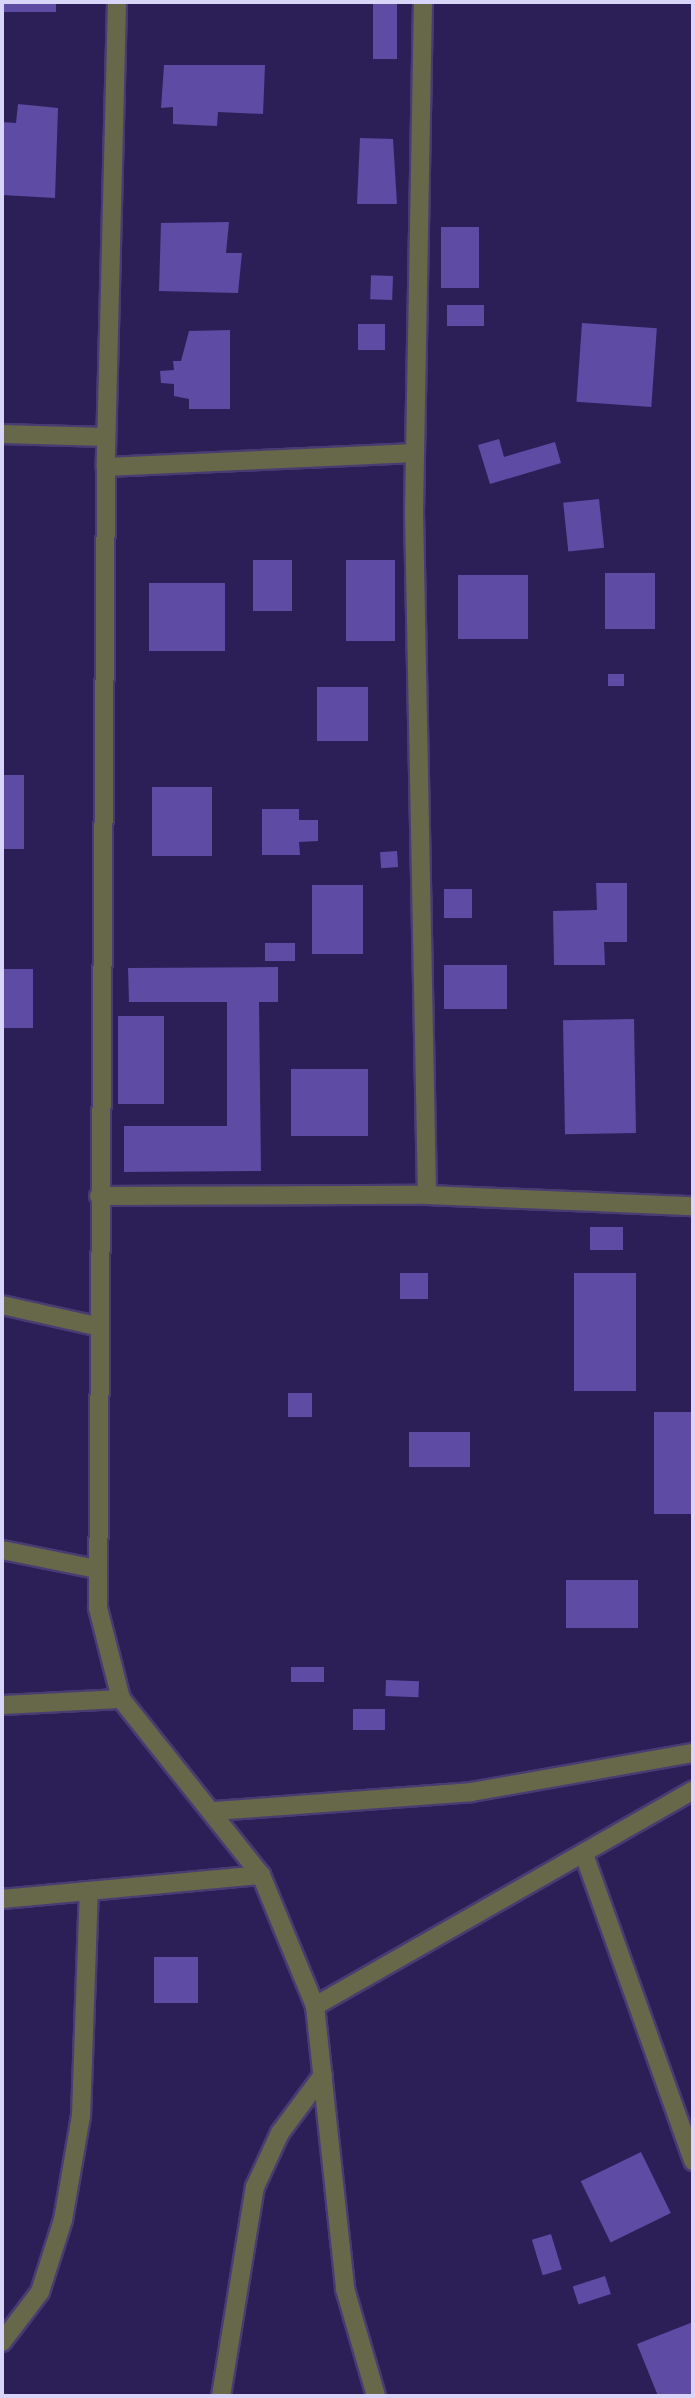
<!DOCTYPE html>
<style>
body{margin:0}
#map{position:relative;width:695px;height:2398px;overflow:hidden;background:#2c1f58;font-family:"Public Sans",sans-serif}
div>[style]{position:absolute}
.building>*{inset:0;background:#5d4ba4;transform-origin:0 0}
.roads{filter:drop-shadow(2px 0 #483c72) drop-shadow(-2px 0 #483c72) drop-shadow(0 2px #483c72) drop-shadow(0 -2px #483c72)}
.minor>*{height:18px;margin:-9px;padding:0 9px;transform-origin:9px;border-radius:9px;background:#67684a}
span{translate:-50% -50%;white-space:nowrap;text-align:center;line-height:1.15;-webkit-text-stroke:6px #23144d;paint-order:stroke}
.frame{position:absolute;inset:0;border:4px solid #d8d5f9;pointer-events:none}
</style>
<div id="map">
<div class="building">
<div style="left:2px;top:2px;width:54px;height:10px"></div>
<div style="left:373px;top:2px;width:24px;height:57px"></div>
<div style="clip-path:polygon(164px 65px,265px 65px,263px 114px,218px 112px,217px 126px,173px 124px,173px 107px,161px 108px)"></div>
<div style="clip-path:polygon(18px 104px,58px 108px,55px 198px,2px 195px,2px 122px,16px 123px)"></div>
<div style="clip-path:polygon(360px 138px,393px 139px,397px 204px,357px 204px)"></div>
<div style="clip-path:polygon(229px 222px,226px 253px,242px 253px,238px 293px,159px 291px,161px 223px)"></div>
<div style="left:441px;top:227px;width:38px;height:61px"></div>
<div style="left:393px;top:276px;width:24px;height:22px;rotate:92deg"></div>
<div style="left:447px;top:305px;width:37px;height:21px"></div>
<div style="left:582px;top:323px;width:75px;height:79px;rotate:4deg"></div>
<div style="left:385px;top:324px;width:26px;height:27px;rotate:90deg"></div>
<div style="clip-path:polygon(230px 330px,230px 409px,189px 409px,189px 399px,174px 396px,174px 384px,161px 383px,160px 371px,174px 370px,173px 361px,181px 361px,189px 331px)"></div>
<div style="clip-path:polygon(499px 439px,504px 457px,555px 442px,561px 463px,490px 484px,478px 445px)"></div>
<div style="left:599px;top:499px;width:49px;height:36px;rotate:84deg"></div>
<div style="left:292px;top:560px;width:51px;height:39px;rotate:90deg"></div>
<div style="left:346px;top:560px;width:49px;height:81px"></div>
<div style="left:655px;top:573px;width:56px;height:50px;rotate:90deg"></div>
<div style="left:528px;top:575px;width:64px;height:70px;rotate:90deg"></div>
<div style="left:149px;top:583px;width:76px;height:68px"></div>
<div style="left:608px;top:674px;width:16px;height:12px"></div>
<div style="left:317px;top:687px;width:51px;height:54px"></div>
<div style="left:2px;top:775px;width:22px;height:74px"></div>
<div style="left:152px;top:787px;width:60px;height:69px"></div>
<div style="clip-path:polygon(262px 809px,299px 809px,299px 820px,318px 820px,318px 841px,299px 842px,300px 855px,262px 855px)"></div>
<div style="left:397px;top:851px;width:16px;height:17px;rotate:86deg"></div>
<div style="clip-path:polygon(596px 883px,627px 883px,627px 942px,604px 942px,605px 965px,554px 965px,553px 911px,597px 910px)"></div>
<div style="left:312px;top:885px;width:51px;height:69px"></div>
<div style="left:472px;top:889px;width:29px;height:28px;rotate:90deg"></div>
<div style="left:265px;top:943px;width:30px;height:18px"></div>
<div style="left:444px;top:965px;width:63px;height:44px"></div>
<div style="clip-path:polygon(278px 967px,278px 1002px,259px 1002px,261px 1171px,124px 1172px,124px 1126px,227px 1126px,227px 1002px,129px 1002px,128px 968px)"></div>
<div style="left:2px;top:969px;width:31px;height:59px"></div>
<div style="left:118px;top:1016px;width:46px;height:88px"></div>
<div style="left:634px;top:1019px;width:114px;height:71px;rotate:89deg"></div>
<div style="left:291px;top:1069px;width:77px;height:67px"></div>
<div style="left:590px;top:1227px;width:33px;height:23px"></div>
<div style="left:428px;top:1273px;width:26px;height:28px;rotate:90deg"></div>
<div style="left:574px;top:1273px;width:62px;height:118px"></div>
<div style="left:288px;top:1393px;width:24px;height:24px"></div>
<div style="left:654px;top:1412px;width:39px;height:102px"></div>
<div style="left:470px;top:1432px;width:35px;height:61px;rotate:90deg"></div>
<div style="left:566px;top:1580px;width:72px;height:48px"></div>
<div style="left:291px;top:1667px;width:33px;height:15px"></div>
<div style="left:386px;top:1680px;width:33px;height:16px;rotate:2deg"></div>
<div style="left:353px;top:1709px;width:32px;height:21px"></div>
<div style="left:154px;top:1957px;width:44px;height:46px"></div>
<div style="left:641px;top:2152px;width:68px;height:67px;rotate:64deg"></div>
<div style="left:551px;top:2234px;width:37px;height:20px;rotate:73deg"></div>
<div style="left:605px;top:2276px;width:19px;height:34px;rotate:72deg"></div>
<div style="clip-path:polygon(693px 2322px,693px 2396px,658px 2396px,637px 2344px)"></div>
</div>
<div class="roads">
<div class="minor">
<div style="left:117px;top:2px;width:465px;rotate:91.4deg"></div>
<div style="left:106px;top:467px;width:1141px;rotate:90.4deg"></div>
<div style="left:98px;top:1608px;width:94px;rotate:75.8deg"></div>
<div style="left:121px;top:1699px;width:225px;rotate:51.5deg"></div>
<div style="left:261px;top:1875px;width:142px;rotate:67.6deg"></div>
<div style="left:315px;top:2006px;width:285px;rotate:83.9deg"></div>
<div style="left:345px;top:2289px;width:111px;rotate:73.8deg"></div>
<div style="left:423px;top:2px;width:510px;rotate:91.01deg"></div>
<div style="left:414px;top:512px;width:683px;rotate:88.91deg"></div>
<div style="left:2px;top:434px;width:104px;rotate:1.7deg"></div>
<div style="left:106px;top:467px;width:309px;rotate:-2.6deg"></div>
<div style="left:99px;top:1196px;width:328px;rotate:-0.2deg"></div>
<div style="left:427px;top:1195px;width:266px;rotate:2.4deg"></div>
<div style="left:2px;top:1305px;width:96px;rotate:12.6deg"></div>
<div style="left:2px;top:1550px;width:96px;rotate:11.4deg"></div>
<div style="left:2px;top:1705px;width:119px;rotate:-2.9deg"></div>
<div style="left:214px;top:1811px;width:258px;rotate:-4.2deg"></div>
<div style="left:471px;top:1792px;width:225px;rotate:-10deg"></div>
<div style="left:585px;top:1857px;width:323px;rotate:70.4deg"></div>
<div style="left:2px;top:1899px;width:260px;rotate:-5.3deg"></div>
<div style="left:315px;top:2006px;width:435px;rotate:-29.7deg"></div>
<div style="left:2px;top:2342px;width:63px;rotate:-52.8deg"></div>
<div style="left:40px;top:2292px;width:76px;rotate:-72.3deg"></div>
<div style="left:63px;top:2220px;width:106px;rotate:-80.2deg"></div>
<div style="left:81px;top:2116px;width:225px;rotate:-88deg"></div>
<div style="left:221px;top:2396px;width:212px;rotate:-80.8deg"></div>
<div style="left:255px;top:2187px;width:60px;rotate:-65.2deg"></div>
<div style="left:280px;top:2133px;width:72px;rotate:-53.4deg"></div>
</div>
</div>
<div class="frame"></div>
</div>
